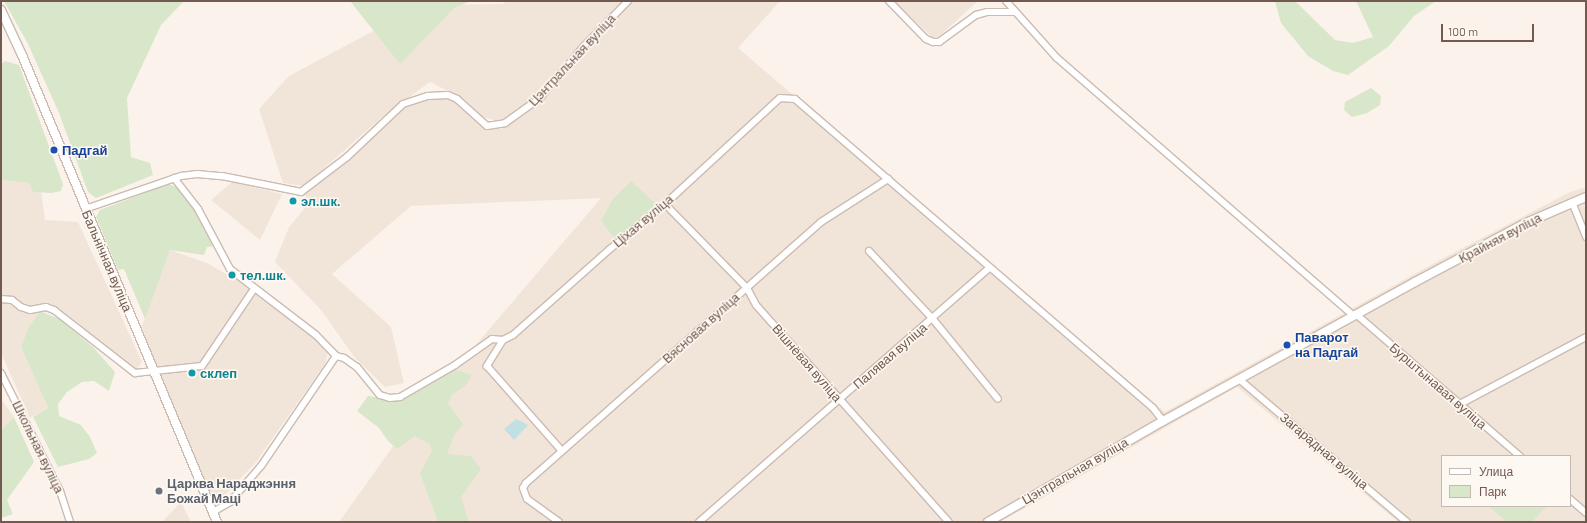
<!DOCTYPE html>
<meta charset="utf-8">
<style>
body{margin:0}
#map{position:relative;width:1587px;height:523px;overflow:hidden;background:#fbf3eb;font-family:Barlow,sans-serif}
div>[style]{position:absolute}
.residential>*{inset:0;background:#f1e5da}
.green>*{inset:0;background:#d8e7ca}
.water>*{inset:0;background:#c1e0e3}
.roads{filter:drop-shadow(1px 0 #ccbbb1) drop-shadow(-1px 0 #ccbbb1) drop-shadow(0 1px #ccbbb1) drop-shadow(0 -1px #ccbbb1)}
.minor>*{height:6px;margin:-3px;padding:0 3px;transform-origin:3px;border-radius:3px;background:#fff}
.tertiary>*{height:8px;margin:-4px;padding:0 4px;transform-origin:4px;border-radius:4px;background:#fff}
.dots>*{width:11px;height:11px;translate:-50% -50%;box-sizing:border-box;border:2px solid #fdf8f1;border-radius:50%}
span{translate:-50% -50%;white-space:nowrap;text-align:center;line-height:1.15;-webkit-text-stroke:3px #fdf8f1;paint-order:stroke}
.street-label{font-size:13px;color:#735a50}
.transit-label{font-size:13px;color:#164399;font-weight:700}
.left{translate:0 -50%;text-align:left}
.culture-label{font-size:13px;color:#0d838f;font-weight:700}
.worship-label{font-size:13px;color:#5b616d;font-weight:700}
.frame{position:absolute;inset:0;border:2px solid #735a50;pointer-events:none}
.legend{position:absolute;left:1441px;top:455px;width:130px;height:52px;box-sizing:border-box;background:#fdf8f1;border:1px solid #c6b9b1;margin:0;padding:5px 7px;list-style:none;font-size:12px;color:#735a50}
.legend li{display:flex;align-items:center;gap:8px;height:20px}
.legend b{width:20px;border:1px solid #c6b9b1}
.scale{position:absolute;left:1441px;top:24px;width:93px;height:18px;box-sizing:border-box;border:2px solid #735a50;border-top:0;padding-left:5px;font-size:12px;line-height:14px;white-space:nowrap;color:#735a50;-webkit-text-stroke:3px #fdf8f1;paint-order:stroke}
</style>
<div id="map">
<div class="residential">
<div style="clip-path:polygon(506px 1px,623px 1px,578px 48px,546px 87px,511px 115px,498px 121px,483px 117px,464px 99px,430px 82px,381px 118px,304px 186px,283px 183px,259px 109px,289px 76px,422px 5px,503px 4px)"></div>
<div style="clip-path:polygon(evenodd,632px 1px,780px 1px,738px 48px,1165px 412px,1438px 261px,1568px 193px,1586px 187px,1586px 522px,1398px 522px,1237px 387px,1000px 522px,339px 522px,411px 421px,601px 198px,411px 206px,332px 274px,391px 327px,404px 383px,385px 387px,355px 358px,321px 310px,275px 262px,289px 227px,310px 202px,304px 194px,357px 152px,403px 107px,428px 99px,448px 97px,487px 129px,501px 129px,541px 101px,632px 1px,1442px 456px,1570px 456px,1570px 506px,1442px 506px,1442px 456px)"></div>
<div style="clip-path:polygon(894px 1px,978px 1px,935px 40px)"></div>
<div style="clip-path:polygon(1px 180px,31px 183px,33px 191px,41px 191px,45px 220px,78px 222px,142px 362px,135px 371px,73px 319px,55px 308px,48px 304px,24px 306px,1px 297px)"></div>
<div style="clip-path:polygon(232px 182px,282px 194px,260px 240px,211px 200px)"></div>
<div style="clip-path:polygon(170px 250px,207px 263px,261px 294px,291px 317px,328px 352px,325px 364px,256px 462px,216px 505px,157px 371px,142px 326px)"></div>
<div style="clip-path:polygon(1px 302px,10px 302px,29px 312px,40px 311px,28px 328px,21px 347px,48px 408px,30px 418px,1px 353px)"></div>
<div style="clip-path:polygon(1px 399px,14px 417px,1px 430px)"></div>
<div style="clip-path:polygon(181px 502px,191px 522px,162px 522px)"></div>
</div>
<div class="green">
<div style="clip-path:polygon(4px 1px,184px 1px,161px 25px,127px 98px,131px 157px,150px 163px,153px 175px,96px 198px,88px 192px,59px 113px,28px 44px)"></div>
<div style="clip-path:polygon(350px 1px,471px 1px,454px 8px,400px 64px)"></div>
<div style="clip-path:polygon(1275px 1px,1295px 1px,1335px 40px,1353px 43px,1373px 37px,1356px 1px,1436px 1px,1414px 16px,1389px 46px,1348px 75px,1333px 71px,1308px 56px,1281px 23px)"></div>
<div style="clip-path:polygon(5px 61px,19px 65px,63px 184px,61px 191px,51px 193px,33px 192px,30px 183px,1px 180px,1px 64px)"></div>
<div style="clip-path:polygon(1371px 88px,1381px 96px,1380px 105px,1367px 113px,1352px 117px,1344px 110px,1345px 102px)"></div>
<div style="clip-path:polygon(631px 181px,656px 204px,616px 240px,601px 221px,613px 199px)"></div>
<div style="clip-path:polygon(168px 184px,176px 187px,184px 194px,216px 246px,207px 247px,204px 255px,170px 250px,145px 319px,124px 269px,118px 270px,96px 217px,100px 210px)"></div>
<div style="clip-path:polygon(40px 311px,59px 319px,93px 347px,115px 372px,109px 391px,94px 381px,82px 382px,67px 392px,58px 404px,59px 416px,81px 425px,90px 437px,97px 453px,89px 459px,58px 467px,33px 417px,48px 408px,21px 347px,28px 328px)"></div>
<div style="clip-path:polygon(452px 369px,472px 375px,465px 386px,452px 395px,448px 403px,463px 424px,454px 435px,447px 454px,471px 456px,481px 469px,461px 497px,469px 522px,438px 522px,420px 473px,432px 451px,430px 444px,415px 436px,397px 449px,388px 441px,379px 428px,357px 411px,368px 396px,395px 400px)"></div>
<div style="clip-path:polygon(14px 417px,34px 462px,7px 500px,13px 514px,1px 518px,1px 430px)"></div>
<div style="clip-path:polygon(1488px 506px,1547px 506px,1532px 522px,1507px 522px)"></div>
</div>
<div class="water">
<div style="clip-path:polygon(516px 419px,528px 425px,514px 440px,504px 429px)"></div>
</div>
<div class="roads">
<div class="minor">
<div style="left:889px;top:1px;width:53px;rotate:45.8deg"></div>
<div style="left:926px;top:39px;width:8px;rotate:23deg"></div>
<div style="left:933px;top:42px;width:6px"></div>
<div style="left:939px;top:42px;width:46px;rotate:-36.1deg"></div>
<div style="left:976px;top:15px;width:11px;rotate:-15deg"></div>
<div style="left:987px;top:12px;width:26px"></div>
<div style="left:1006px;top:1px;width:76px;rotate:48.2deg"></div>
<div style="left:1057px;top:58px;width:393px;rotate:41deg"></div>
<div style="left:174px;top:178px;width:39px;rotate:52deg"></div>
<div style="left:198px;top:209px;width:68px;rotate:61.9deg"></div>
<div style="left:230px;top:269px;width:108px;rotate:37.5deg"></div>
<div style="left:316px;top:335px;width:29px;rotate:46deg"></div>
<div style="left:336px;top:356px;width:8px;rotate:14deg"></div>
<div style="left:344px;top:358px;width:16px;rotate:35deg"></div>
<div style="left:357px;top:367px;width:36px;rotate:51deg"></div>
<div style="left:380px;top:395px;width:10px;rotate:17deg"></div>
<div style="left:390px;top:398px;width:10px;rotate:-6deg"></div>
<div style="left:400px;top:397px;width:64px;rotate:-30.2deg"></div>
<div style="left:455px;top:365px;width:45px;rotate:-35.1deg"></div>
<div style="left:492px;top:339px;width:11px;rotate:5deg"></div>
<div style="left:1572px;top:202px;width:38px;rotate:68deg"></div>
<div style="left:665px;top:204px;width:117px;rotate:45.7deg"></div>
<div style="left:747px;top:288px;width:19px;rotate:62deg"></div>
<div style="left:756px;top:305px;width:290px;rotate:48.4deg"></div>
<div style="left:85px;top:209px;width:102px;rotate:-19deg"></div>
<div style="left:181px;top:176px;width:16px;rotate:-7deg"></div>
<div style="left:197px;top:174px;width:25px;rotate:5deg"></div>
<div style="left:222px;top:176px;width:81px;rotate:11.4deg"></div>
<div style="left:301px;top:192px;width:58px;rotate:-37.3deg"></div>
<div style="left:347px;top:157px;width:77px;rotate:-43.4deg"></div>
<div style="left:403px;top:104px;width:26px;rotate:-18deg"></div>
<div style="left:428px;top:96px;width:20px;rotate:-3deg"></div>
<div style="left:448px;top:95px;width:10px;rotate:24deg"></div>
<div style="left:457px;top:99px;width:40px;rotate:42deg"></div>
<div style="left:487px;top:126px;width:18px;rotate:-9deg"></div>
<div style="left:505px;top:123px;width:43px;rotate:-35.5deg"></div>
<div style="left:540px;top:98px;width:68px;rotate:-49.8deg"></div>
<div style="left:584px;top:46px;width:63px;rotate:-45.6deg"></div>
<div style="left:869px;top:251px;width:92px;rotate:46.8deg"></div>
<div style="left:932px;top:318px;width:104px;rotate:50.8deg"></div>
<div style="left:1px;top:299px;width:11px;rotate:5deg"></div>
<div style="left:12px;top:300px;width:11px;rotate:38deg"></div>
<div style="left:21px;top:307px;width:9px;rotate:18deg"></div>
<div style="left:30px;top:310px;width:16px;rotate:-11deg"></div>
<div style="left:46px;top:307px;width:9px;rotate:21deg"></div>
<div style="left:54px;top:310px;width:103px;rotate:37.9deg"></div>
<div style="left:135px;top:373px;width:67px;rotate:-6deg"></div>
<div style="left:202px;top:366px;width:93px;rotate:-56deg"></div>
<div style="left:1357px;top:315px;width:216px;rotate:40.9deg"></div>
<div style="left:503px;top:340px;width:11px;rotate:-27deg"></div>
<div style="left:513px;top:335px;width:130px;rotate:-41.6deg"></div>
<div style="left:610px;top:249px;width:71px;rotate:-39.3deg"></div>
<div style="left:665px;top:204px;width:156px;rotate:-42.7deg"></div>
<div style="left:780px;top:98px;width:15px;rotate:4deg"></div>
<div style="left:795px;top:99px;width:473px;rotate:40.8deg"></div>
<div style="left:1153px;top:408px;width:16px;rotate:52deg"></div>
<div style="left:503px;top:340px;width:31px;rotate:122deg"></div>
<div style="left:487px;top:366px;width:113px;rotate:48.6deg"></div>
<div style="left:1px;top:373px;width:132px;rotate:63.4deg"></div>
<div style="left:60px;top:491px;width:33px;rotate:72deg"></div>
<div style="left:1240px;top:380px;width:219px;rotate:40.4deg"></div>
<div style="left:1460px;top:404px;width:143px;rotate:-28deg"></div>
<div style="left:1570px;top:499px;width:21px;rotate:41deg"></div>
<div style="left:213px;top:512px;width:20px;rotate:-30deg"></div>
<div style="left:230px;top:502px;width:48px;rotate:-49.3deg"></div>
<div style="left:261px;top:466px;width:133px;rotate:-55.7deg"></div>
<div style="left:559px;top:522px;width:39px;rotate:-144deg"></div>
<div style="left:527px;top:499px;width:12px;rotate:-110deg"></div>
<div style="left:523px;top:488px;width:6px;rotate:-59deg"></div>
<div style="left:526px;top:483px;width:394px;rotate:-41.5deg"></div>
<div style="left:821px;top:222px;width:80px;rotate:-32.7deg"></div>
<div style="left:699px;top:522px;width:386px;rotate:-41.2deg"></div>
</div>
<div class="tertiary">
<div style="left:1px;top:10px;width:50px;rotate:65deg"></div>
<div style="left:22px;top:55px;width:506px;rotate:67.34deg"></div>
<div style="left:988px;top:522px;width:202px;rotate:-30deg"></div>
<div style="left:1163px;top:421px;width:288px;rotate:-28.9deg"></div>
<div style="left:1415px;top:282px;width:126px;rotate:-28deg"></div>
<div style="left:1526px;top:223px;width:65px;rotate:-23.4deg"></div>
</div>
</div>
<div class="dots">
<div style="left:54px;top:150px;background:#1a4fb4"></div>
<div style="left:293px;top:201px;background:#0f9aa8"></div>
<div style="left:232px;top:275px;background:#0f9aa8"></div>
<div style="left:1287px;top:345px;background:#1a4fb4"></div>
<div style="left:192px;top:373px;background:#0f9aa8"></div>
<div style="left:159px;top:491px;background:#6b7280"></div>
</div>
<div class="street-label">
<span style="left:572px;top:60px;rotate:-47deg">Цэнтральная вуліца</span>
<span style="left:643px;top:221px;rotate:-40deg">Ціхая вуліца</span>
<span style="left:1500px;top:238px;rotate:-28deg">Крайняя вуліца</span>
<span style="left:107px;top:261px;rotate:67deg">Бальнічная вуліца</span>
<span style="left:701px;top:328px;rotate:-42deg">Вясновая вуліца</span>
<span style="left:890px;top:356px;rotate:-41deg">Палявая вуліца</span>
<span style="left:807px;top:363px;rotate:49deg">Вішнёвая вуліца</span>
<span style="left:1438px;top:386px;rotate:41deg">Бурштынавая вуліца</span>
<span style="left:38px;top:447px;rotate:64deg">Школьная вуліца</span>
<span style="left:1324px;top:451px;rotate:40deg">Загарадная вуліца</span>
<span style="left:1075px;top:471px;rotate:-30deg">Цэнтральная вуліца</span>
</div>
<div class="transit-label">
<span class="left" style="left:62px;top:150px">Падгай</span>
<span class="left" style="left:1295px;top:345px">Паварот<br>на Падгай</span>
</div>
<div class="culture-label">
<span class="left" style="left:301px;top:201px">эл.шк.</span>
<span class="left" style="left:240px;top:275px">тел.шк.</span>
<span class="left" style="left:200px;top:373px">склеп</span>
</div>
<div class="worship-label">
<span class="left" style="left:167px;top:491px">Царква Нараджэння<br>Божай Маці</span>
</div>
<div class="frame"></div>
<ul class="legend">
<li><b style="height:5px;background:#fff"></b>Улица</li>
<li><b style="height:11px;background:#d8e7ca"></b>Парк</li>
</ul>
<div class="scale">100 m</div>
</div>
